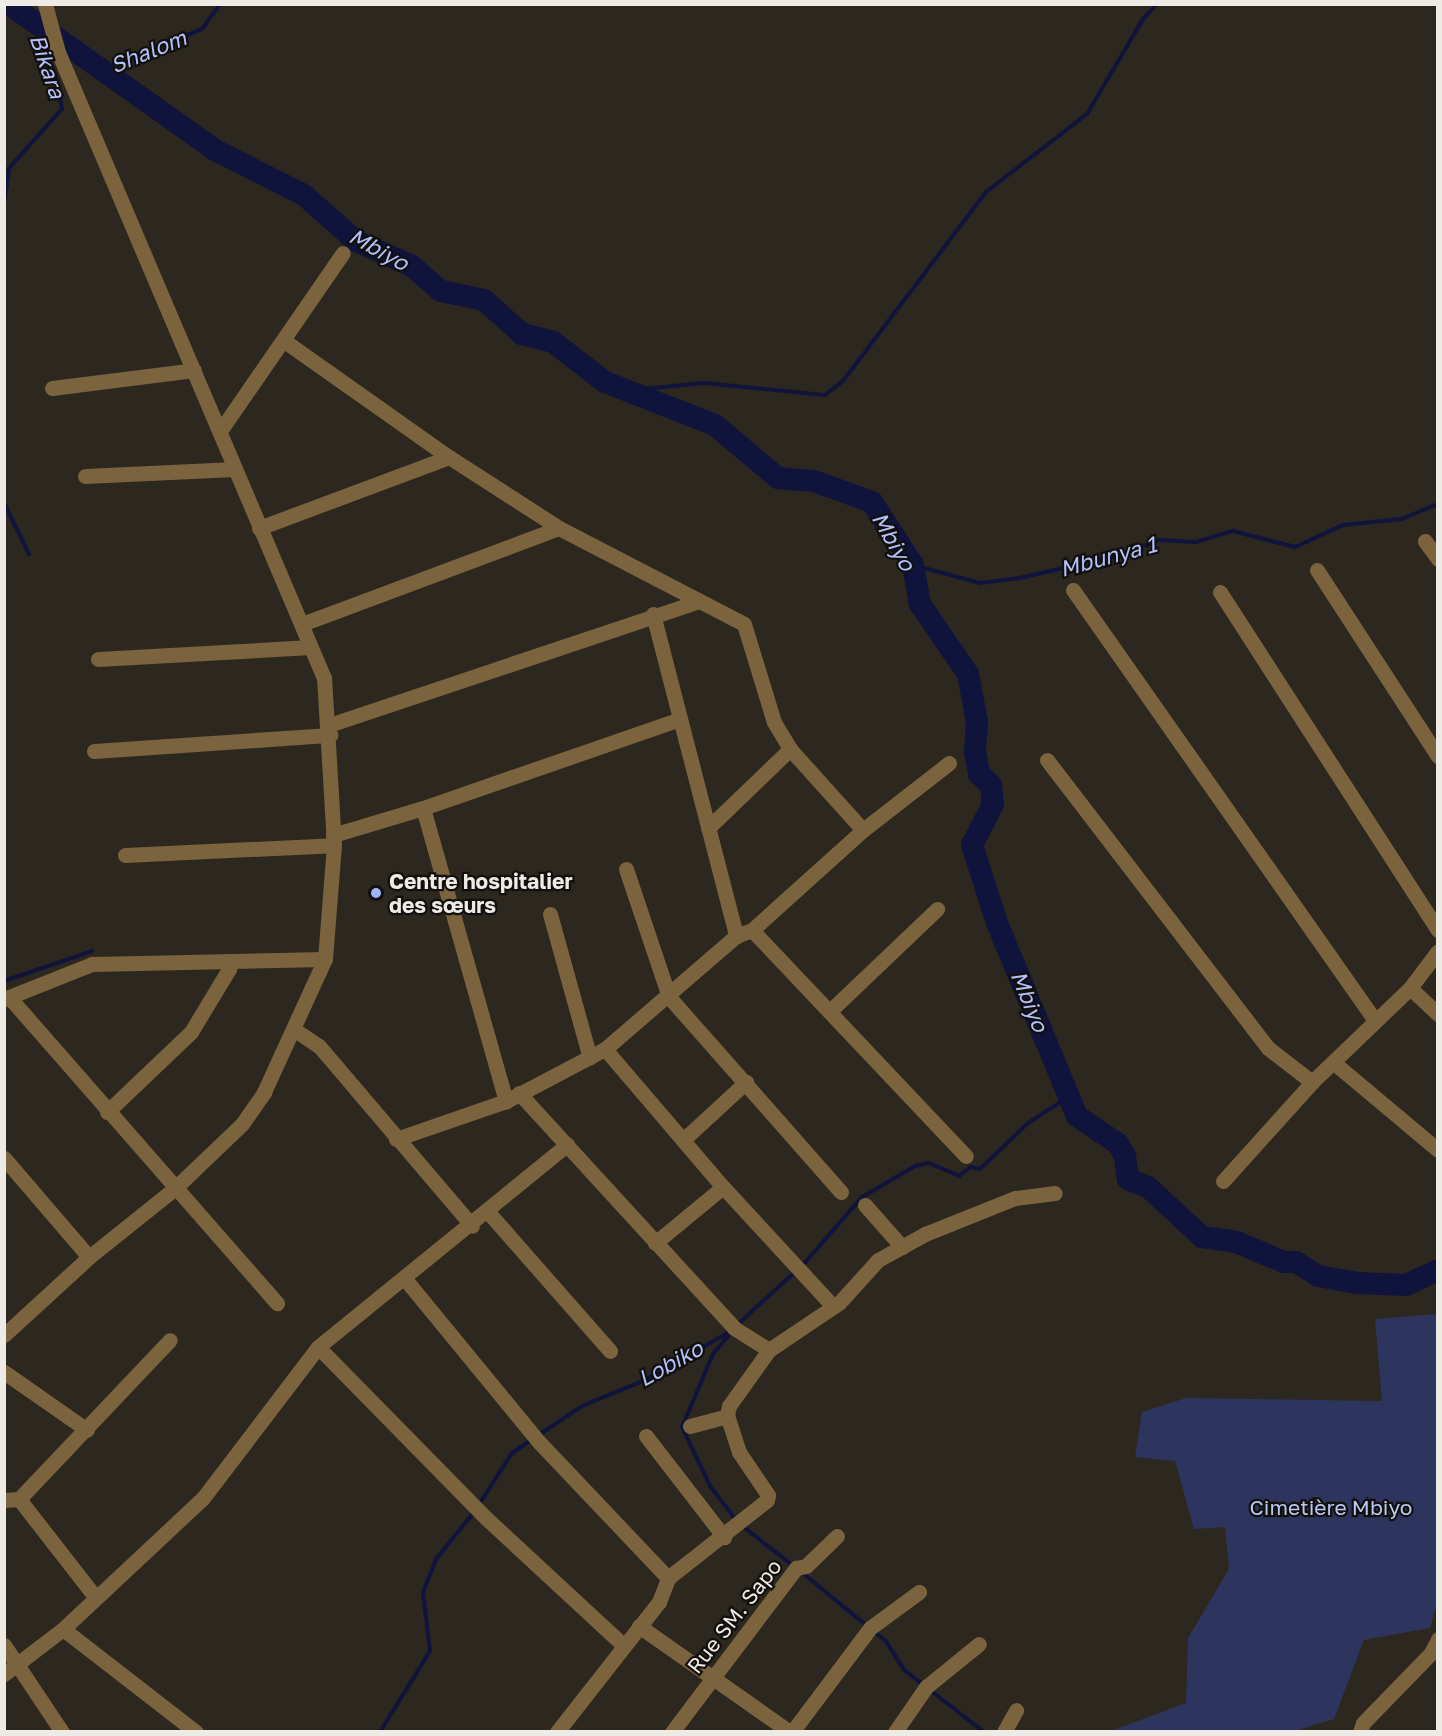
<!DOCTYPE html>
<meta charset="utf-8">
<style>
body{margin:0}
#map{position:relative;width:1442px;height:1736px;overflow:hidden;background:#2c271f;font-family:"Golos Text",sans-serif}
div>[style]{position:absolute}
.green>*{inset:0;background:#2d345e}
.stream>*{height:4px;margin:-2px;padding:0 2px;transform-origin:2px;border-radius:2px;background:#10133b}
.river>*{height:22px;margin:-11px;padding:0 11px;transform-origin:11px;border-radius:11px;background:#10133b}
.minor>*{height:15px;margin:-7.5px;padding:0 7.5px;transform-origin:7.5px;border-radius:7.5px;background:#7a633d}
.dots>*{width:16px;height:16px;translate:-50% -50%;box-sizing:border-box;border:3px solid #12100d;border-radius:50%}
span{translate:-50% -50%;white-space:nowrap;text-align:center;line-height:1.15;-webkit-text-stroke:4.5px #12100d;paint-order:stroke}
.poi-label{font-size:21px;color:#eeebe6;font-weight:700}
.left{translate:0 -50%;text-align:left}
.park-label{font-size:21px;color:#bbc6f2}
.street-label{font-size:21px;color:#eeebe6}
.water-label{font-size:22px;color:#b3c0fb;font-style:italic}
.frame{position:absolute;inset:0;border:6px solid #eeebe6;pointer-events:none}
</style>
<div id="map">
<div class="green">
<div style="clip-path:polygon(1437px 1314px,1438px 1599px,1430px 1628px,1364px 1640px,1334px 1719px,1294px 1731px,1111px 1731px,1186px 1703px,1188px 1638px,1229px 1569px,1225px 1527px,1194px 1529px,1175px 1461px,1135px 1457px,1142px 1412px,1186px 1398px,1382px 1401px,1375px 1319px)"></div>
</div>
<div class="stream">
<div style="left:98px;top:71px;width:112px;rotate:-22deg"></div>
<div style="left:202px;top:29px;width:31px;rotate:-54deg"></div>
<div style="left:4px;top:204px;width:36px;rotate:-82deg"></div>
<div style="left:9px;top:168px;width:79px;rotate:-48.1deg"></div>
<div style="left:62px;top:109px;width:36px;rotate:-101deg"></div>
<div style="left:55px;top:74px;width:62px;rotate:-113.7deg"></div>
<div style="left:634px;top:390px;width:70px;rotate:-5.7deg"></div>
<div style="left:704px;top:383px;width:122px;rotate:5.7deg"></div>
<div style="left:825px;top:395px;width:23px;rotate:-38deg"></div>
<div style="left:843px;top:381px;width:237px;rotate:-52.9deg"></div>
<div style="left:986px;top:192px;width:128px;rotate:-37.7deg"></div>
<div style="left:1087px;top:114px;width:110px;rotate:-59.5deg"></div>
<div style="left:1143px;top:19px;width:21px;rotate:-47deg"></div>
<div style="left:4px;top:503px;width:57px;rotate:63.9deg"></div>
<div style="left:913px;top:565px;width:69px;rotate:15deg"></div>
<div style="left:980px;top:583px;width:40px;rotate:-7.1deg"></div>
<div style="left:1020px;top:578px;width:101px;rotate:-13.2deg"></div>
<div style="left:1118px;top:555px;width:44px;rotate:-20.1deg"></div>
<div style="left:1159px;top:540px;width:37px;rotate:3deg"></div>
<div style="left:1196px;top:542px;width:39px;rotate:-17deg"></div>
<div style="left:1233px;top:531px;width:64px;rotate:14.5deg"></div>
<div style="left:1295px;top:547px;width:53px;rotate:-24.6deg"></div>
<div style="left:1343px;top:525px;width:59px;rotate:-5.8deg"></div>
<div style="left:1402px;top:519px;width:39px;rotate:-23deg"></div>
<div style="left:4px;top:981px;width:93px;rotate:-18.8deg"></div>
<div style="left:802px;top:1266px;width:91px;rotate:-49deg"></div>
<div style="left:862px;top:1197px;width:61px;rotate:-30.3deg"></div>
<div style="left:915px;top:1166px;width:14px;rotate:-12deg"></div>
<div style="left:929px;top:1163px;width:33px;rotate:23deg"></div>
<div style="left:959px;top:1176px;width:14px;rotate:-39deg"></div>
<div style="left:970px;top:1167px;width:10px;rotate:11deg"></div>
<div style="left:980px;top:1169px;width:66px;rotate:-43.8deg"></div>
<div style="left:1028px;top:1123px;width:46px;rotate:-32.7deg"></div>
<div style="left:737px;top:1325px;width:80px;rotate:-42.5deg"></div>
<div style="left:731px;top:1333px;width:28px;rotate:131deg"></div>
<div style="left:713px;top:1354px;width:79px;rotate:113deg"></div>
<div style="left:682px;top:1427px;width:65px;rotate:64.6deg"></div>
<div style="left:710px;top:1486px;width:43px;rotate:52.6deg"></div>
<div style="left:539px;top:1435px;width:52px;rotate:-34deg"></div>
<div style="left:582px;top:1406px;width:68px;rotate:-22.4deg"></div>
<div style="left:645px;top:1380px;width:101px;rotate:-29.6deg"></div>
<div style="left:478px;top:1506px;width:63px;rotate:-57.3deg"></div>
<div style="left:512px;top:1453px;width:25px;rotate:-34deg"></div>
<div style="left:741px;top:1525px;width:65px;rotate:38.1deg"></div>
<div style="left:800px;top:1571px;width:85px;rotate:39.3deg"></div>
<div style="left:872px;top:1630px;width:18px;rotate:38deg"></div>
<div style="left:886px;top:1641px;width:34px;rotate:58deg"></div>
<div style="left:904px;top:1670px;width:25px;rotate:37deg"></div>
<div style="left:930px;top:1690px;width:68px;rotate:37.9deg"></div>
<div style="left:380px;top:1732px;width:95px;rotate:-58.3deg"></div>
<div style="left:430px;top:1651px;width:59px;rotate:-96.8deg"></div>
<div style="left:423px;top:1592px;width:35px;rotate:-68deg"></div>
<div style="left:436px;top:1559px;width:60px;rotate:-51deg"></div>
</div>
<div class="river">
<div style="left:9px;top:4px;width:252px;rotate:35.3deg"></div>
<div style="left:215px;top:150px;width:100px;rotate:26.8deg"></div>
<div style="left:304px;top:195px;width:69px;rotate:41.5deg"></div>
<div style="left:356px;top:241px;width:61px;rotate:24.1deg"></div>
<div style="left:412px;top:266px;width:38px;rotate:41deg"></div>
<div style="left:441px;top:291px;width:44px;rotate:11.8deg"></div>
<div style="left:484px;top:300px;width:51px;rotate:41.8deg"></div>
<div style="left:522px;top:334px;width:32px;rotate:14deg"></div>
<div style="left:553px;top:342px;width:66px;rotate:37.6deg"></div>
<div style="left:605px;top:382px;width:118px;rotate:21.4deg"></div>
<div style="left:715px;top:425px;width:82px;rotate:40.1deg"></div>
<div style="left:778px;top:478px;width:36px;rotate:5deg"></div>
<div style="left:814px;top:481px;width:62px;rotate:19.9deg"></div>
<div style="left:872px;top:502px;width:75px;rotate:56.9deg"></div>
<div style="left:913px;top:565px;width:40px;rotate:80deg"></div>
<div style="left:920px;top:604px;width:85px;rotate:55.6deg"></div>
<div style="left:968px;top:674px;width:49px;rotate:79.4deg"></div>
<div style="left:977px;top:722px;width:29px;rotate:94deg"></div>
<div style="left:975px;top:751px;width:23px;rotate:80deg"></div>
<div style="left:979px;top:774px;width:16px;rotate:43deg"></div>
<div style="left:991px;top:785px;width:19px;rotate:84deg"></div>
<div style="left:993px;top:804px;width:46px;rotate:117.1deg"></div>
<div style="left:972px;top:845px;width:82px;rotate:72.2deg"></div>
<div style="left:997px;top:923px;width:209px;rotate:67.5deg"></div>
<div style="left:1077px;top:1116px;width:50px;rotate:34.3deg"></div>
<div style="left:1118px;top:1144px;width:14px;rotate:60deg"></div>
<div style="left:1125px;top:1156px;width:23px;rotate:83deg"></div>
<div style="left:1128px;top:1179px;width:22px;rotate:22deg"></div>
<div style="left:1148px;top:1187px;width:74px;rotate:42.8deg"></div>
<div style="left:1202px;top:1237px;width:34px;rotate:8deg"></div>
<div style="left:1236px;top:1242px;width:52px;rotate:22.6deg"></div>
<div style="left:1284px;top:1262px;width:12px"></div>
<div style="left:1296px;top:1262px;width:26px;rotate:32deg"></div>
<div style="left:1318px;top:1276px;width:41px;rotate:9.9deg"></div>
<div style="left:1358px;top:1283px;width:48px;rotate:2.4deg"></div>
<div style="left:1406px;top:1285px;width:35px;rotate:-25deg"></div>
</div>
<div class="minor">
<div style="left:283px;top:340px;width:203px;rotate:35.2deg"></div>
<div style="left:449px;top:457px;width:131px;rotate:32.8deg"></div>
<div style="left:559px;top:528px;width:208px;rotate:27.4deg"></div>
<div style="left:744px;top:624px;width:102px;rotate:73deg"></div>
<div style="left:774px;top:722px;width:31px;rotate:59deg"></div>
<div style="left:790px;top:749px;width:109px;rotate:48deg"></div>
<div style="left:52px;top:388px;width:143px;rotate:-7.2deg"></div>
<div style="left:220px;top:431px;width:216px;rotate:-55.4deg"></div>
<div style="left:85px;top:476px;width:150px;rotate:-2.7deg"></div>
<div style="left:259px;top:528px;width:203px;rotate:-20.5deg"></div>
<div style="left:1425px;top:541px;width:22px;rotate:54deg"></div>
<div style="left:1317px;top:570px;width:222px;rotate:57deg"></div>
<div style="left:1073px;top:590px;width:524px;rotate:54.95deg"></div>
<div style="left:1220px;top:592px;width:402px;rotate:57.2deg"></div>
<div style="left:653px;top:614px;width:333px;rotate:75.5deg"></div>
<div style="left:302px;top:624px;width:274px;rotate:-20.5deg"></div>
<div style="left:98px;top:659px;width:213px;rotate:-3.2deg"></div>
<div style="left:329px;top:725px;width:390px;rotate:-18.5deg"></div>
<div style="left:94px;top:751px;width:237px;rotate:-3.9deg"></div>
<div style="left:1047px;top:760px;width:363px;rotate:52.5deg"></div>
<div style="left:1268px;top:1048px;width:56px;rotate:37.7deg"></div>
<div style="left:423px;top:808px;width:305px;rotate:74.2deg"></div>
<div style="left:708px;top:828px;width:114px;rotate:-43.9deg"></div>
<div style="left:333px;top:835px;width:94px;rotate:-16.7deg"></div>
<div style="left:423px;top:808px;width:272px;rotate:-19.1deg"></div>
<div style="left:125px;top:855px;width:209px;rotate:-2.7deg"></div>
<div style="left:626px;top:869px;width:135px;rotate:71.4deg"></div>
<div style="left:669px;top:997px;width:260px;rotate:48.6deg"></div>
<div style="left:550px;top:914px;width:149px;rotate:74.5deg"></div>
<div style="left:752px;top:930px;width:311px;rotate:46.6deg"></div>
<div style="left:1410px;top:988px;width:38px;rotate:43deg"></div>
<div style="left:9px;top:997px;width:407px;rotate:48.8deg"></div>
<div style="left:4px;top:999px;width:95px;rotate:-21.7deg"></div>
<div style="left:92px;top:964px;width:233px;rotate:-1.2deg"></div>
<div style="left:830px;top:1011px;width:148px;rotate:-43.6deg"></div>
<div style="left:295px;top:1030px;width:29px;rotate:34deg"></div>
<div style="left:319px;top:1046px;width:236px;rotate:49.6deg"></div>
<div style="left:605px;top:1049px;width:182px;rotate:49.5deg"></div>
<div style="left:723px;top:1187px;width:162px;rotate:47.3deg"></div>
<div style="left:1333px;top:1062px;width:137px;rotate:40deg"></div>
<div style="left:519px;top:1093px;width:319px;rotate:47.5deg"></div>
<div style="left:734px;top:1328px;width:41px;rotate:32.2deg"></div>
<div style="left:107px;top:1112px;width:116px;rotate:-43.6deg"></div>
<div style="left:191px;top:1032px;width:74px;rotate:-58.9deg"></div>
<div style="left:229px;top:969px;width:7px;rotate:-82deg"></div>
<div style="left:396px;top:1139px;width:116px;rotate:-19.1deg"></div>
<div style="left:506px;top:1101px;width:112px;rotate:-27.7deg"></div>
<div style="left:605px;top:1049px;width:173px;rotate:-40.8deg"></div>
<div style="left:736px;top:936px;width:17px;rotate:-21deg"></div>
<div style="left:752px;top:930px;width:149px;rotate:-42deg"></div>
<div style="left:863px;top:830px;width:109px;rotate:-37.9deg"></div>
<div style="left:683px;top:1140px;width:86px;rotate:-42.6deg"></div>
<div style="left:4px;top:1158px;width:130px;rotate:49.4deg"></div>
<div style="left:1223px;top:1181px;width:133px;rotate:-48deg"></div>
<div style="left:1312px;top:1082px;width:136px;rotate:-43.8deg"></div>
<div style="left:1410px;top:988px;width:46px;rotate:-52.9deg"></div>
<div style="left:865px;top:1205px;width:56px;rotate:48.6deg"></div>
<div style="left:488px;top:1212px;width:185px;rotate:48.7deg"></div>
<div style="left:655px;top:1243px;width:88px;rotate:-39.5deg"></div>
<div style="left:405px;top:1279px;width:210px;rotate:50.6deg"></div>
<div style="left:538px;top:1441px;width:189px;rotate:46.5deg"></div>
<div style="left:4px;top:1335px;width:115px;rotate:-42.5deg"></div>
<div style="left:89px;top:1257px;width:109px;rotate:-38.7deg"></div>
<div style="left:174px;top:1189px;width:94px;rotate:-43.7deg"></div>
<div style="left:242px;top:1124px;width:39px;rotate:-55deg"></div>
<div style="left:264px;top:1092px;width:146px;rotate:-65.4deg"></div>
<div style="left:325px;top:959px;width:114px;rotate:-85.5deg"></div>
<div style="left:334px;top:845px;width:167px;rotate:-93.4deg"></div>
<div style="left:324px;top:678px;width:680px;rotate:-113.02deg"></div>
<div style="left:58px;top:52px;width:50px;rotate:-105.2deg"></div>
<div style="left:318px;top:1347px;width:240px;rotate:45.5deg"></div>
<div style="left:486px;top:1518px;width:188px;rotate:42.8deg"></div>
<div style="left:4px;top:1372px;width:101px;rotate:34.9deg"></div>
<div style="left:690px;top:1426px;width:38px;rotate:-15deg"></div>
<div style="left:646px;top:1436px;width:128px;rotate:52.3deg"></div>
<div style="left:19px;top:1499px;width:125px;rotate:52.1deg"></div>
<div style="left:4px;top:1500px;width:15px;rotate:-4deg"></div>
<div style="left:19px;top:1499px;width:219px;rotate:-46.5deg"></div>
<div style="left:639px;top:1626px;width:184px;rotate:35.1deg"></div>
<div style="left:63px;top:1629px;width:168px;rotate:37.8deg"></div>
<div style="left:4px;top:1645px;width:105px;rotate:56.3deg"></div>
<div style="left:4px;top:1674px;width:74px;rotate:-37.3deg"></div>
<div style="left:63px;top:1629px;width:192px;rotate:-43.1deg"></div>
<div style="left:203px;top:1498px;width:190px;rotate:-52.7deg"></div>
<div style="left:318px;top:1347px;width:321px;rotate:-39.1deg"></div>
<div style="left:557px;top:1732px;width:165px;rotate:-51.9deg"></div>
<div style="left:659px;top:1602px;width:26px;rotate:-69deg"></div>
<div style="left:668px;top:1578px;width:126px;rotate:-38.2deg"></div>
<div style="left:767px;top:1500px;width:5px;rotate:-79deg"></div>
<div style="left:768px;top:1495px;width:52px;rotate:-124deg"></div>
<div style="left:739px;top:1452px;width:38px;rotate:-108deg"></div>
<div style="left:727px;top:1416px;width:10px;rotate:-79deg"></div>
<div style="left:729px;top:1406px;width:69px;rotate:-54.5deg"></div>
<div style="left:769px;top:1350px;width:84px;rotate:-33.9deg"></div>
<div style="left:839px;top:1303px;width:58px;rotate:-47.8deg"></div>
<div style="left:878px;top:1260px;width:54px;rotate:-29deg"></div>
<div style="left:925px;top:1234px;width:97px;rotate:-21.8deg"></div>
<div style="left:1015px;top:1198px;width:40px;rotate:-7.1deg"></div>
<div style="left:672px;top:1732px;width:206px;rotate:-52.9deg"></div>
<div style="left:796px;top:1568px;width:10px;rotate:-11deg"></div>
<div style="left:806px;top:1566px;width:43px;rotate:-44.1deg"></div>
<div style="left:792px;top:1732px;width:130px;rotate:-53.1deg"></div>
<div style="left:870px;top:1628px;width:61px;rotate:-36.3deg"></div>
<div style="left:895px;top:1732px;width:55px;rotate:-55.4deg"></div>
<div style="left:926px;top:1687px;width:68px;rotate:-39.1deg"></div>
<div style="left:1004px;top:1732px;width:25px;rotate:-61deg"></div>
<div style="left:1360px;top:1732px;width:9px;rotate:-72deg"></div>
<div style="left:1363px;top:1723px;width:98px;rotate:-45.8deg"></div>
<div style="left:1431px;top:1653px;width:16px;rotate:-63deg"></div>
</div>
<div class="dots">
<div style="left:376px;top:893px;background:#a3b2fd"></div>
</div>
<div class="poi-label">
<span class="left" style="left:389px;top:893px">Centre hospitalier<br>des sœurs</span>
</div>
<div class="park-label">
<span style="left:1331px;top:1507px">Cimetière Mbiyo</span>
</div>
<div class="street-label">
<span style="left:734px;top:1616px;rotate:-52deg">Rue SM. Sapo</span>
</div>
<div class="water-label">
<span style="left:148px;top:51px;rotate:-22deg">Shalom</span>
<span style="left:48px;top:66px;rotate:71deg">Bikara</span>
<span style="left:379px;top:249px;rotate:29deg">Mbiyo</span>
<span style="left:894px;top:541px;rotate:60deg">Mbiyo</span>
<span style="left:1108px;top:556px;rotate:-15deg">Mbunya 1</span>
<span style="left:1030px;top:1001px;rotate:68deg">Mbiyo</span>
<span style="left:670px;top:1363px;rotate:-29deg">Lobiko</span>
</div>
<div class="frame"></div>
</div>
